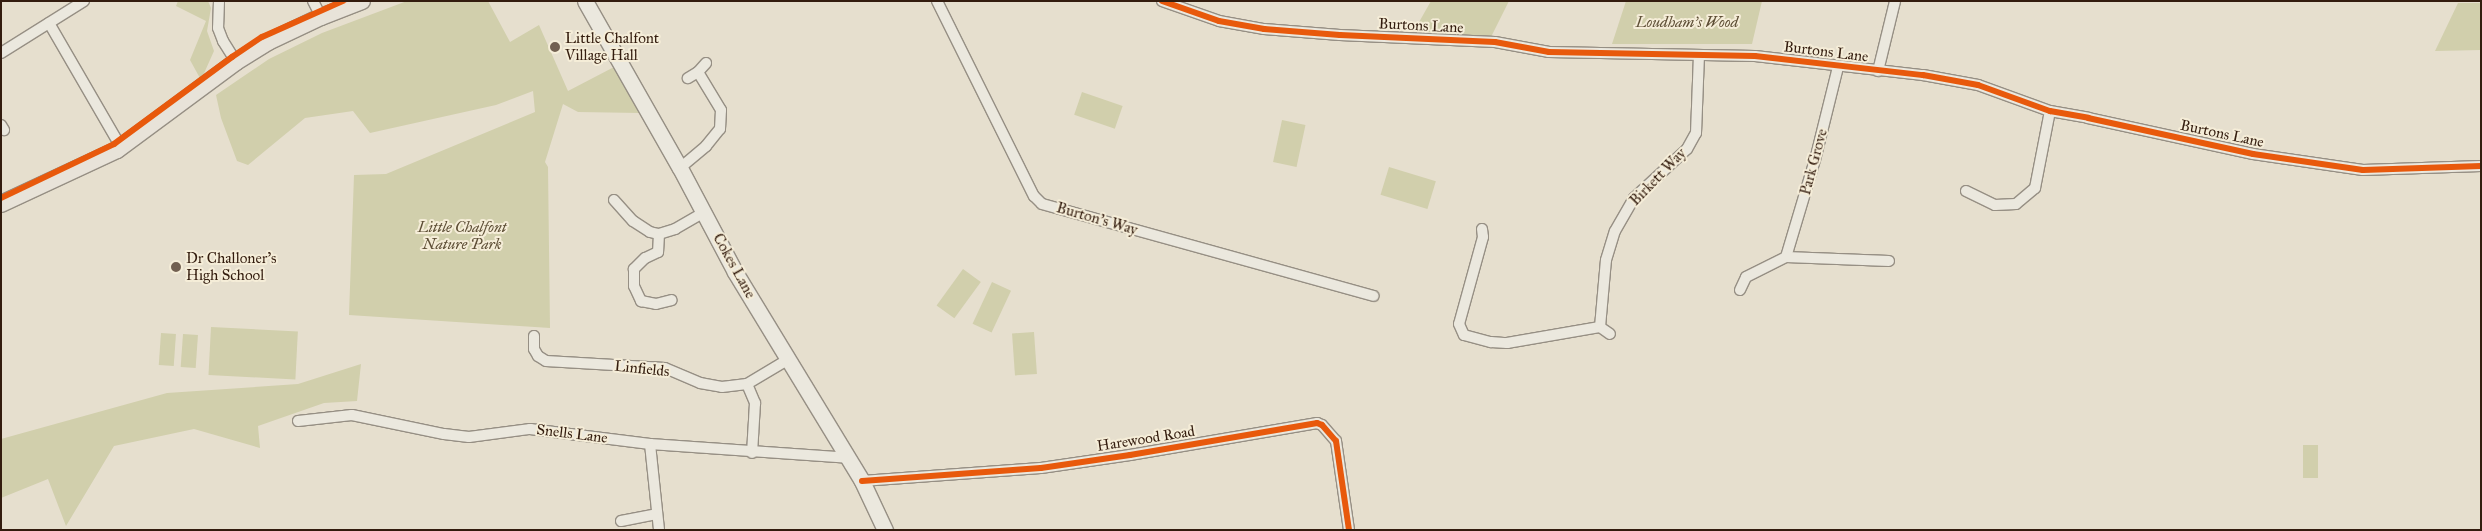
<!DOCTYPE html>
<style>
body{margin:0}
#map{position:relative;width:2482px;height:531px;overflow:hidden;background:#e6dfce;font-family:"IM FELL Great Primer",serif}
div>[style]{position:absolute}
.green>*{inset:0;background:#d1cfac;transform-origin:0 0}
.roads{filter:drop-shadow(1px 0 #968f84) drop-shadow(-1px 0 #968f84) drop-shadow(0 1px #968f84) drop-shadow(0 -1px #968f84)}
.street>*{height:10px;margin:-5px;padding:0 5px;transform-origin:5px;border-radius:5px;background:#ebe8de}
.secondary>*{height:15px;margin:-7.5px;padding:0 7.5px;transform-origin:7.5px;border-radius:7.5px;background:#ebe8de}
.primary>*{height:16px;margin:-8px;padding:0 8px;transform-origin:8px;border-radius:8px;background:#e8e3d9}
.cycleway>*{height:6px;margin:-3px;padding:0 3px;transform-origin:3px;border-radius:3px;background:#e8590c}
.dots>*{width:14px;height:14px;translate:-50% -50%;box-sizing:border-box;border:2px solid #f5edd8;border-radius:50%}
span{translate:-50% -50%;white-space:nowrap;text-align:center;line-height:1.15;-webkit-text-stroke:4px #f5edd8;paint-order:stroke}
.park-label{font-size:15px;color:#5d4e35;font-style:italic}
.street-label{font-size:15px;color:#331c0e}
.poi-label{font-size:15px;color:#331c0e}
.left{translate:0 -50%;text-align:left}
.frame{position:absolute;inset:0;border:2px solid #331c0e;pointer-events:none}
</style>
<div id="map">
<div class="green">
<div style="clip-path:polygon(178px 1px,208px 1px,211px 8px,207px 31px,214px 51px,201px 80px,190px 60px,206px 21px,176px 6px)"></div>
<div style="clip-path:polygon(407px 1px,488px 1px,510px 42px,539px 25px,568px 91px,614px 67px,640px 113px,578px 112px,563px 104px,545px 162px,548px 167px,550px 328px,349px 315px,354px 175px,386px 174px,535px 112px,533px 91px,496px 105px,370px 133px,353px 111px,305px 118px,248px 165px,237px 161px,221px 118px,216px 95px,269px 59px,322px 33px)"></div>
<div style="clip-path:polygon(1431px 1px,1509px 1px,1491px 37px,1414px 31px)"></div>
<div style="clip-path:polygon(1626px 1px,1762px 1px,1752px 44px,1612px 44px)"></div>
<div style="clip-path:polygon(2458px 3px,2481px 3px,2481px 50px,2435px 51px)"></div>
<div style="left:1082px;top:92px;width:43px;height:24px;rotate:19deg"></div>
<div style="left:1282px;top:120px;width:24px;height:43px;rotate:12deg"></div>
<div style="left:1389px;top:167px;width:49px;height:29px;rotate:17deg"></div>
<div style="left:963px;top:269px;width:22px;height:45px;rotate:36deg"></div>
<div style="left:992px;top:282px;width:21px;height:46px;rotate:25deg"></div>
<div style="left:211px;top:327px;width:87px;height:48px;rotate:3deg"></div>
<div style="left:1034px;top:332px;width:42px;height:22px;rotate:86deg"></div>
<div style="left:161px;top:333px;width:15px;height:32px;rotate:4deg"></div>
<div style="left:183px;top:334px;width:15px;height:33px;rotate:4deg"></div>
<div style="clip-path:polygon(361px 364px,357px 401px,324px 403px,258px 426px,260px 448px,194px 429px,114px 446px,66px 526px,48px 479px,1px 498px,1px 439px,167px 393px,298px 384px)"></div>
<div style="left:2303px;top:445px;width:15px;height:33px"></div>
</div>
<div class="roads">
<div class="street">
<div style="left:219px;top:1px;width:27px;rotate:92deg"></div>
<div style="left:218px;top:28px;width:14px;rotate:69deg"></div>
<div style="left:223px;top:41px;width:25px;rotate:58deg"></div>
<div style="left:313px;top:1px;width:18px;rotate:63deg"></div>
<div style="left:937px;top:1px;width:218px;rotate:63.6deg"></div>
<div style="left:1034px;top:196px;width:11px;rotate:45deg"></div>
<div style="left:1042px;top:204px;width:344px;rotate:15.5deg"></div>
<div style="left:1162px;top:1px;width:60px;rotate:19.3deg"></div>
<div style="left:1219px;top:21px;width:46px;rotate:10.1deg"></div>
<div style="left:1264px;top:29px;width:76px;rotate:4.5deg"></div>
<div style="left:1340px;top:35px;width:155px;rotate:2.6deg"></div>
<div style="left:1495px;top:42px;width:55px;rotate:10.5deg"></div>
<div style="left:1549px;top:52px;width:206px;rotate:1.1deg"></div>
<div style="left:1755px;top:56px;width:169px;rotate:6.5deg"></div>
<div style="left:1923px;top:75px;width:56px;rotate:10.3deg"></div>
<div style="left:1978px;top:85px;width:77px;rotate:19.9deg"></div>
<div style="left:2050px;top:111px;width:39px;rotate:10deg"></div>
<div style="left:2088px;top:118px;width:169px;rotate:12.3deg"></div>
<div style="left:2253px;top:154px;width:111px;rotate:8.3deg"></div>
<div style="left:2363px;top:170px;width:118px;rotate:-1.9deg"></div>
<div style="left:49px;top:23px;width:143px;rotate:59.9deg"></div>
<div style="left:1px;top:53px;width:98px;rotate:-32.1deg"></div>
<div style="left:1878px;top:71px;width:72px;rotate:-76.3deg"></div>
<div style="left:698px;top:72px;width:12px;rotate:-48deg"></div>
<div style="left:1px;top:125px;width:6px;rotate:59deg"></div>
<div style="left:680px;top:168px;width:34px;rotate:-40deg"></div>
<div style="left:706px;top:146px;width:22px;rotate:-51deg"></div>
<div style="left:720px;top:129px;width:19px;rotate:-87deg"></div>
<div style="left:721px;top:110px;width:44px;rotate:-121.2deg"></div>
<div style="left:698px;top:72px;width:12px;rotate:149deg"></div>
<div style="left:1966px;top:191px;width:32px;rotate:26deg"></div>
<div style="left:1995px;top:205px;width:21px;rotate:-3deg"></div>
<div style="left:2016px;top:204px;width:25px;rotate:-40deg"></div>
<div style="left:2035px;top:188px;width:78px;rotate:-79deg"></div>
<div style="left:614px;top:200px;width:28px;rotate:48deg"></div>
<div style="left:633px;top:221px;width:20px;rotate:33deg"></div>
<div style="left:650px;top:232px;width:9px;rotate:13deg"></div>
<div style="left:659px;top:234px;width:17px;rotate:-17deg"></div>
<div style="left:675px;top:229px;width:34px;rotate:-30deg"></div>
<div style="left:1482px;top:229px;width:8px;rotate:83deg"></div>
<div style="left:1483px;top:237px;width:90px;rotate:105.4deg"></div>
<div style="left:1459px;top:324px;width:12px;rotate:66deg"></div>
<div style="left:1464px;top:335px;width:28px;rotate:15deg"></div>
<div style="left:1491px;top:342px;width:16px;rotate:4deg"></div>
<div style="left:1507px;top:343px;width:94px;rotate:-9.8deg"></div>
<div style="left:1600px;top:327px;width:67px;rotate:-84.9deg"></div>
<div style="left:1606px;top:260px;width:30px;rotate:-73deg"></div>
<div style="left:1615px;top:231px;width:38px;rotate:-60deg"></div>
<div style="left:1634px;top:198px;width:72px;rotate:-42.8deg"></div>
<div style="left:1687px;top:149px;width:18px;rotate:-61deg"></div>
<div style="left:1696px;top:133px;width:78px;rotate:-87.8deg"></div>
<div style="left:659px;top:234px;width:18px;rotate:93deg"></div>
<div style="left:658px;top:252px;width:14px;rotate:155deg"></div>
<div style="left:645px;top:258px;width:16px;rotate:135deg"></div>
<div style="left:634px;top:269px;width:17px;rotate:90deg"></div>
<div style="left:634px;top:286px;width:17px;rotate:65deg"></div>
<div style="left:641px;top:301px;width:15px;rotate:11deg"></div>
<div style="left:656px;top:304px;width:16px;rotate:-14deg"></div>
<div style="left:1786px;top:257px;width:101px;rotate:-73.4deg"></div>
<div style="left:1815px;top:160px;width:96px;rotate:-76.1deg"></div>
<div style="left:1740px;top:290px;width:14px;rotate:-65deg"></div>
<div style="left:1746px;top:277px;width:45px;rotate:-26.6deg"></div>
<div style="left:1786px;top:257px;width:103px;rotate:2.2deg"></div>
<div style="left:1600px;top:327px;width:12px;rotate:35deg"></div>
<div style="left:534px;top:336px;width:13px;rotate:90deg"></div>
<div style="left:534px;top:349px;width:8px;rotate:60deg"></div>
<div style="left:538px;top:356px;width:9px;rotate:32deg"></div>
<div style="left:546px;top:361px;width:119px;rotate:3.4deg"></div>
<div style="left:665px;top:368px;width:38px;rotate:23deg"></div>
<div style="left:700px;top:383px;width:22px;rotate:10deg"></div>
<div style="left:722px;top:387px;width:25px;rotate:-7deg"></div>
<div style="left:747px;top:384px;width:49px;rotate:-30.8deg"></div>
<div style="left:747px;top:384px;width:21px;rotate:67deg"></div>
<div style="left:755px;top:403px;width:50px;rotate:93.4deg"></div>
<div style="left:298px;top:421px;width:54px;rotate:-6.3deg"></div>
<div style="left:352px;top:415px;width:94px;rotate:11.7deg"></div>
<div style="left:444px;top:434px;width:25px;rotate:7deg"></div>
<div style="left:469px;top:437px;width:62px;rotate:-7.5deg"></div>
<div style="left:530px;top:429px;width:121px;rotate:7.1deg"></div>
<div style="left:650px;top:444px;width:198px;rotate:4deg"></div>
<div style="left:650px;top:444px;width:86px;rotate:84deg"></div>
<div style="left:862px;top:481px;width:179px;rotate:-4.2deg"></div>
<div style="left:1041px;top:468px;width:90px;rotate:-8.3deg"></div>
<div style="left:1130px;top:455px;width:190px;rotate:-9.7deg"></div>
<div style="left:1317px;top:423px;width:5px;rotate:22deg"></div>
<div style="left:1322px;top:425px;width:21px;rotate:49deg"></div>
<div style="left:1336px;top:441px;width:90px;rotate:81.7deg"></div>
<div style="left:621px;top:521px;width:36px;rotate:-11deg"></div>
</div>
<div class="secondary">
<div style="left:585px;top:1px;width:192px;rotate:60.4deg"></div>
<div style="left:680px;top:168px;width:118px;rotate:62.1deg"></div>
<div style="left:735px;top:272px;width:245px;rotate:58.7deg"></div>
<div style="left:862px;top:481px;width:54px;rotate:64.9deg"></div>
</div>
<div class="primary">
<div style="left:1px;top:204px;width:128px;rotate:-25deg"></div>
<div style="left:117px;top:150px;width:148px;rotate:-36.5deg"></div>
<div style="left:236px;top:62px;width:38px;rotate:-32deg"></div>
<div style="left:268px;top:42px;width:59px;rotate:-25.3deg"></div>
<div style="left:321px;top:17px;width:44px;rotate:-21.3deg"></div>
</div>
</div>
<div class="cycleway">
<div style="left:1162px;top:1px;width:60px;rotate:19.3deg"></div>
<div style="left:1219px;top:21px;width:46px;rotate:10.1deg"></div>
<div style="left:1264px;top:29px;width:76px;rotate:4.5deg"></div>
<div style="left:1340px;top:35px;width:155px;rotate:2.6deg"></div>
<div style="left:1495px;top:42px;width:55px;rotate:10.5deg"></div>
<div style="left:1549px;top:52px;width:206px;rotate:1.1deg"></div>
<div style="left:1755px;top:56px;width:169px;rotate:6.5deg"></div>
<div style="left:1923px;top:75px;width:56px;rotate:10.3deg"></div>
<div style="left:1978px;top:85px;width:77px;rotate:19.9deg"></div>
<div style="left:2050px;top:111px;width:39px;rotate:10deg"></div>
<div style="left:2088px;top:118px;width:169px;rotate:12.3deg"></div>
<div style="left:2253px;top:154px;width:111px;rotate:8.3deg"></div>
<div style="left:2363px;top:170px;width:118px;rotate:-1.9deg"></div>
<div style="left:1px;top:198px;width:125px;rotate:-25.5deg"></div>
<div style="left:114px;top:144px;width:147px;rotate:-36.4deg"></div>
<div style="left:232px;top:57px;width:36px;rotate:-34deg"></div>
<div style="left:262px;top:37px;width:89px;rotate:-24deg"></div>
<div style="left:862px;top:481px;width:179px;rotate:-4.2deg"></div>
<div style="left:1041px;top:468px;width:90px;rotate:-8.3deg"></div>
<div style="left:1130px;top:455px;width:190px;rotate:-9.7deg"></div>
<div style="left:1317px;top:423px;width:5px;rotate:22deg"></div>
<div style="left:1322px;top:425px;width:21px;rotate:49deg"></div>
<div style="left:1336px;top:441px;width:90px;rotate:81.7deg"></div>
</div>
<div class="dots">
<div style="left:555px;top:47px;background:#726051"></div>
<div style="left:176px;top:267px;background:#726051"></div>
</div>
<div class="park-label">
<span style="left:1687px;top:23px">Loudham's Wood</span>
<span style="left:462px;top:236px">Little Chalfont<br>Nature Park</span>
</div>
<div class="street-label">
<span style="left:1421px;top:26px;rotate:3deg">Burtons Lane</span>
<span style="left:1826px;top:52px;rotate:7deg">Burtons Lane</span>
<span style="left:2222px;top:134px;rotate:12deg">Burtons Lane</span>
<span style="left:1814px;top:162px;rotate:-75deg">Park Grove</span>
<span style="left:1658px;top:177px;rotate:-46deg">Birkett Way</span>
<span style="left:1097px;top:219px;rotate:16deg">Burton's Way</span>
<span style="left:734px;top:266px;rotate:61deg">Cokes Lane</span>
<span style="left:642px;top:369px;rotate:6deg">Linfields</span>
<span style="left:572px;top:434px;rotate:7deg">Snells Lane</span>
<span style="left:1146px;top:439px;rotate:-9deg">Harewood Road</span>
</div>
<div class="poi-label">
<span class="left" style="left:565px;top:47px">Little Chalfont<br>Village Hall</span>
<span class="left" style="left:186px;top:267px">Dr Challoner's<br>High School</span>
</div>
<div class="frame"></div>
</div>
